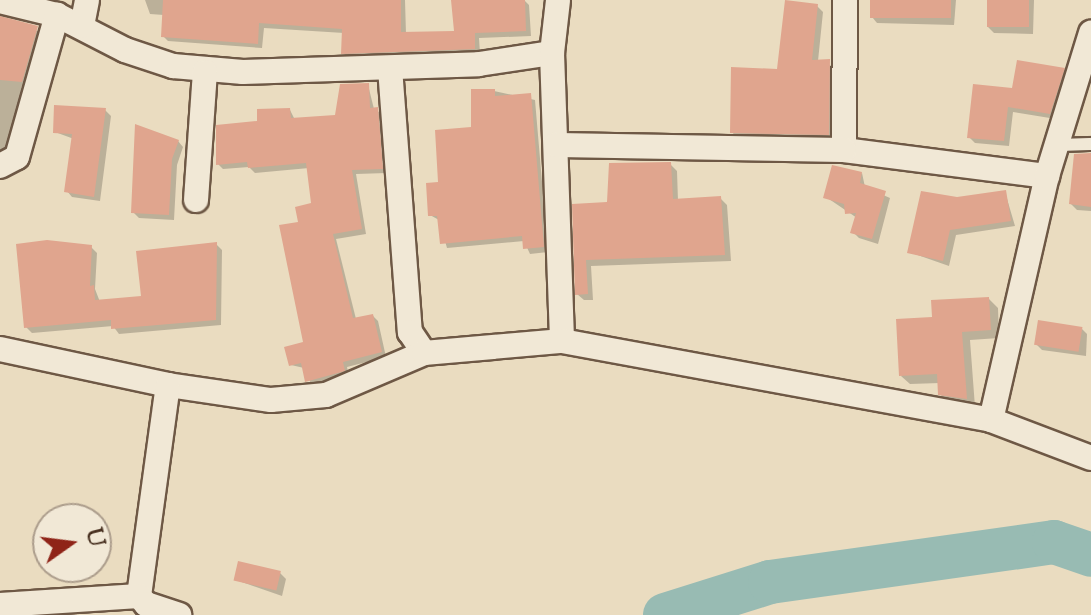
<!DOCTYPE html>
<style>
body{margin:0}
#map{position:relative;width:1091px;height:615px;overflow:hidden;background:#eadcc0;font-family:"Sorts Mill Goudy",serif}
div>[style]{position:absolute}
.shadow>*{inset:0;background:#0003}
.river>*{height:44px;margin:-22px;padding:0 22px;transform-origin:22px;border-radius:22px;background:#98bbb3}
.building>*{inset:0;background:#e0a58e;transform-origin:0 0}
.roads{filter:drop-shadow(2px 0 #6e5845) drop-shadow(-2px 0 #6e5845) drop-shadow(0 2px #6e5845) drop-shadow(0 -2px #6e5845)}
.lane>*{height:12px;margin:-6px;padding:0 6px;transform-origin:6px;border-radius:6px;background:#f1e8d6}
.street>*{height:24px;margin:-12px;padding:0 12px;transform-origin:12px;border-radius:12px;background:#f1e8d6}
span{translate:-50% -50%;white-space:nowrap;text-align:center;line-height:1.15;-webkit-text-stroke:6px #f1e8d6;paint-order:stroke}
.north{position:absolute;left:32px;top:503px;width:80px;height:80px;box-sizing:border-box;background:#f1e8d6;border:2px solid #ac9d8c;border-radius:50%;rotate:76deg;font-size:22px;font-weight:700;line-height:32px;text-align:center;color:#442c1c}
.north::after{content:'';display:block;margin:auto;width:28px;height:36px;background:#8f2418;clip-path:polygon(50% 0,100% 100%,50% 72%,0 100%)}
</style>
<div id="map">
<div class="shadow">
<div style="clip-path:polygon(145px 0,405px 0,406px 34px,456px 33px,453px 0,524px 0,529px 5px,531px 36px,479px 38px,480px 54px,349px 58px,343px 53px,344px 33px,264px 28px,262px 48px,168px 41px,163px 36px,164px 15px,150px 14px)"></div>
<div style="clip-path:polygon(873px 0,956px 0,954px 25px,877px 23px,872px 17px)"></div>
<div style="clip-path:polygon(989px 0,1034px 0,1033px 34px,994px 33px,988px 27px)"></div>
<div style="clip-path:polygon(817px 6px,823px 12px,818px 61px,835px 67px,834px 140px,737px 138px,732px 132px,779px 71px)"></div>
<div style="clip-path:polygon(0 17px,42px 33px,27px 87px,22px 86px,9px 151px,0 151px)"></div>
<div style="clip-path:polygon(1064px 69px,1070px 75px,1056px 119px,1013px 112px,1009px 146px,975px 143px,969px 137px,1014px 90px)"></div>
<div style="clip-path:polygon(368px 85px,374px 109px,382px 114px,387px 173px,356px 174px,366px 234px,336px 239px,356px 319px,373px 316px,378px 321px,386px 357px,347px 367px,349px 376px,312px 386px,304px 368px,291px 365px,305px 343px,300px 224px,313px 205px,309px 168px,255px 173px,249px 167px,223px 169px,218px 164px,259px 123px,290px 110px,295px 120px,337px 117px)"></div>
<div style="clip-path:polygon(494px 91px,535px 100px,548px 252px,530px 254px,524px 241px,447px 248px,439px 220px,430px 215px,440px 184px)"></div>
<div style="clip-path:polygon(105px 110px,111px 116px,100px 201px,72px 197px,67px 191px,74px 139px,55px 132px)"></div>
<div style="clip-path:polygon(178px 141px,183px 147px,177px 165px,174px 220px,139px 218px,133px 212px)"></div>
<div style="clip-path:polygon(670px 164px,677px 171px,678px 201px,720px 198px,727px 205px,731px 261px,591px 266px,593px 300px,584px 300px,577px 294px,574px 206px,609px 204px)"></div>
<div style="clip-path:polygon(1091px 167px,1091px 211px,1077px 210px,1071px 204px)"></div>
<div style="clip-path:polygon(862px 173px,865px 187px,890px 198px,878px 244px,859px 238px,853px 232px,857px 218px,826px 197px)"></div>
<div style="clip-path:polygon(1005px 192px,1015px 226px,956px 235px,949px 266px,909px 252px,957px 199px)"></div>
<div style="clip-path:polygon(216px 244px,222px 250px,221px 325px,119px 334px,113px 326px,32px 333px,26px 327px,91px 247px,97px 253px,95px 289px,100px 302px,143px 298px)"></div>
<div style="clip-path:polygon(989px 299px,998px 308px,999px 338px,970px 340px,975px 407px,949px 403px,940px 394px,940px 383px,910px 384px,901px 376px,935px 319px)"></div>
<div style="clip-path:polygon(1081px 328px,1087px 334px,1086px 356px,1042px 350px,1036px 344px)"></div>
<div style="clip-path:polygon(280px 573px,286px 579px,282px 596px,236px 580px)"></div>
</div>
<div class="river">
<div style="left:665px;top:615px;width:110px;rotate:-17.4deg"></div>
<div style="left:770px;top:582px;width:287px;rotate:-8deg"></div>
<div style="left:1054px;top:542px;width:39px;rotate:19deg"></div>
</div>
<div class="building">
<div style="clip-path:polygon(163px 0,401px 0,401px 32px,454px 31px,451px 0,525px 0,526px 31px,475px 33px,475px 49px,341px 54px,342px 29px,259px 23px,258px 44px,161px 37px)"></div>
<div style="clip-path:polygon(785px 0,818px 4px,812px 60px,830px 59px,829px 135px,730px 133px,731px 67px,777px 69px)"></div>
<div style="left:870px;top:0;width:81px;height:18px"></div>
<div style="left:987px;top:0;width:42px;height:27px"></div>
<div style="clip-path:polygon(0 16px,38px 26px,22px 82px,0 80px)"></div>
<div style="clip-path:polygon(1017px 60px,1065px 68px,1050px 114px,1008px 107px,1004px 141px,967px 138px,973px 84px,1012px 88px)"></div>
<div style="clip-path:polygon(369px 83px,370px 108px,378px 107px,383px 169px,352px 170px,362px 229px,333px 234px,353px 318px,373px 314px,382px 352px,343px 362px,345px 371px,305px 382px,301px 363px,289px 366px,284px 347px,303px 342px,279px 225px,298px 222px,295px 207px,311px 203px,306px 163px,248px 168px,247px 162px,216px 165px,216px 125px,257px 121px,257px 109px,290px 108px,291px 118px,335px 115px,340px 84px)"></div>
<div style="clip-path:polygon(471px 89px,495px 89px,495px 96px,531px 93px,544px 247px,523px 249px,522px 236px,440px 244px,437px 216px,428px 216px,426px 183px,438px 182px,435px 130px,471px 127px)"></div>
<div style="clip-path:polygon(54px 105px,106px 108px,94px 197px,64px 192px,72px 134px,53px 133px)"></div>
<div style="clip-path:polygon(135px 124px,179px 140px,172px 159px,169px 215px,131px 213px)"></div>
<div style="clip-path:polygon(1091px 153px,1091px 207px,1069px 204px,1074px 154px)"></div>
<div style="clip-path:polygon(671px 162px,673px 199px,721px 196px,725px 255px,586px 260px,588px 294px,575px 295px,572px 204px,607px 202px,609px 163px)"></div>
<div style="clip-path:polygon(832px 165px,862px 172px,860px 183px,886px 191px,872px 239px,850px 233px,856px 213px,845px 214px,844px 204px,823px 198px)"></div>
<div style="clip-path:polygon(1006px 190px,1011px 221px,950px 230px,943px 261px,907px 253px,921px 191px,957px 197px)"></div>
<div style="clip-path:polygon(47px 240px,92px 245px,90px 286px,94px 285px,95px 300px,141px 296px,136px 251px,217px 242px,216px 320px,111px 329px,111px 320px,24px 328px,16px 244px)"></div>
<div style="clip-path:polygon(989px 297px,991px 330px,962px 332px,967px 399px,938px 395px,937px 374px,899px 376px,896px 319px,932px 317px,931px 300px)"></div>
<div style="left:1038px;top:320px;width:45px;height:25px;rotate:9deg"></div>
<div style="left:238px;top:561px;width:44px;height:20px;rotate:13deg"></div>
</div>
<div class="roads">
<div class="lane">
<div style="left:1058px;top:145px;width:33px;rotate:-2deg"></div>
</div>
<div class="street">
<div style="left:845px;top:0;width:150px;rotate:90.4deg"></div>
<div style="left:844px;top:150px;width:205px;rotate:7.3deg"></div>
<div style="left:0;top:1px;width:59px;rotate:13.8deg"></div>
<div style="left:57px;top:15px;width:76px;rotate:27.2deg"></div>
<div style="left:125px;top:50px;width:51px;rotate:18.4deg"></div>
<div style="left:173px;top:66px;width:70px;rotate:4.9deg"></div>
<div style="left:243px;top:72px;width:236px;rotate:-1.9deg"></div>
<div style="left:479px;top:64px;width:74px;rotate:-8.6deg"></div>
<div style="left:552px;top:53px;width:53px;rotate:-83.5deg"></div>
<div style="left:82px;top:26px;width:26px;rotate:-79deg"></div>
<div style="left:552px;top:53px;width:288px;rotate:88deg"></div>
<div style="left:390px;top:68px;width:265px;rotate:85.7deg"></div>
<div style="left:410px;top:332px;width:25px;rotate:56deg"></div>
<div style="left:556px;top:145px;width:288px;rotate:1deg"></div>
<div style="left:0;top:166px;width:19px;rotate:-28deg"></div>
<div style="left:17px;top:157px;width:148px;rotate:-74.3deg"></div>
<div style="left:196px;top:200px;width:128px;rotate:-86deg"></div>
<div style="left:0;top:349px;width:172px;rotate:12.1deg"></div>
<div style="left:168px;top:385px;width:104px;rotate:8.3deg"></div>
<div style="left:271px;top:400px;width:55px;rotate:-5.2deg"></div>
<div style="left:326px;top:395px;width:107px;rotate:-23.2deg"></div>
<div style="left:424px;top:353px;width:139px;rotate:-5deg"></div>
<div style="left:562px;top:341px;width:436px;rotate:10.4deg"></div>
<div style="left:991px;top:420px;width:107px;rotate:20.8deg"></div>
<div style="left:991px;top:420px;width:250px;rotate:-77.1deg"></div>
<div style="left:1047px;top:176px;width:150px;rotate:-72.9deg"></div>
<div style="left:139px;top:596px;width:213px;rotate:-82.2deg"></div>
<div style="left:0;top:605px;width:139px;rotate:-3.7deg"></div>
<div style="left:139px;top:596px;width:11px;rotate:49deg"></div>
<div style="left:146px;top:604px;width:35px;rotate:18deg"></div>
</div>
</div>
<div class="north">U</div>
</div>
